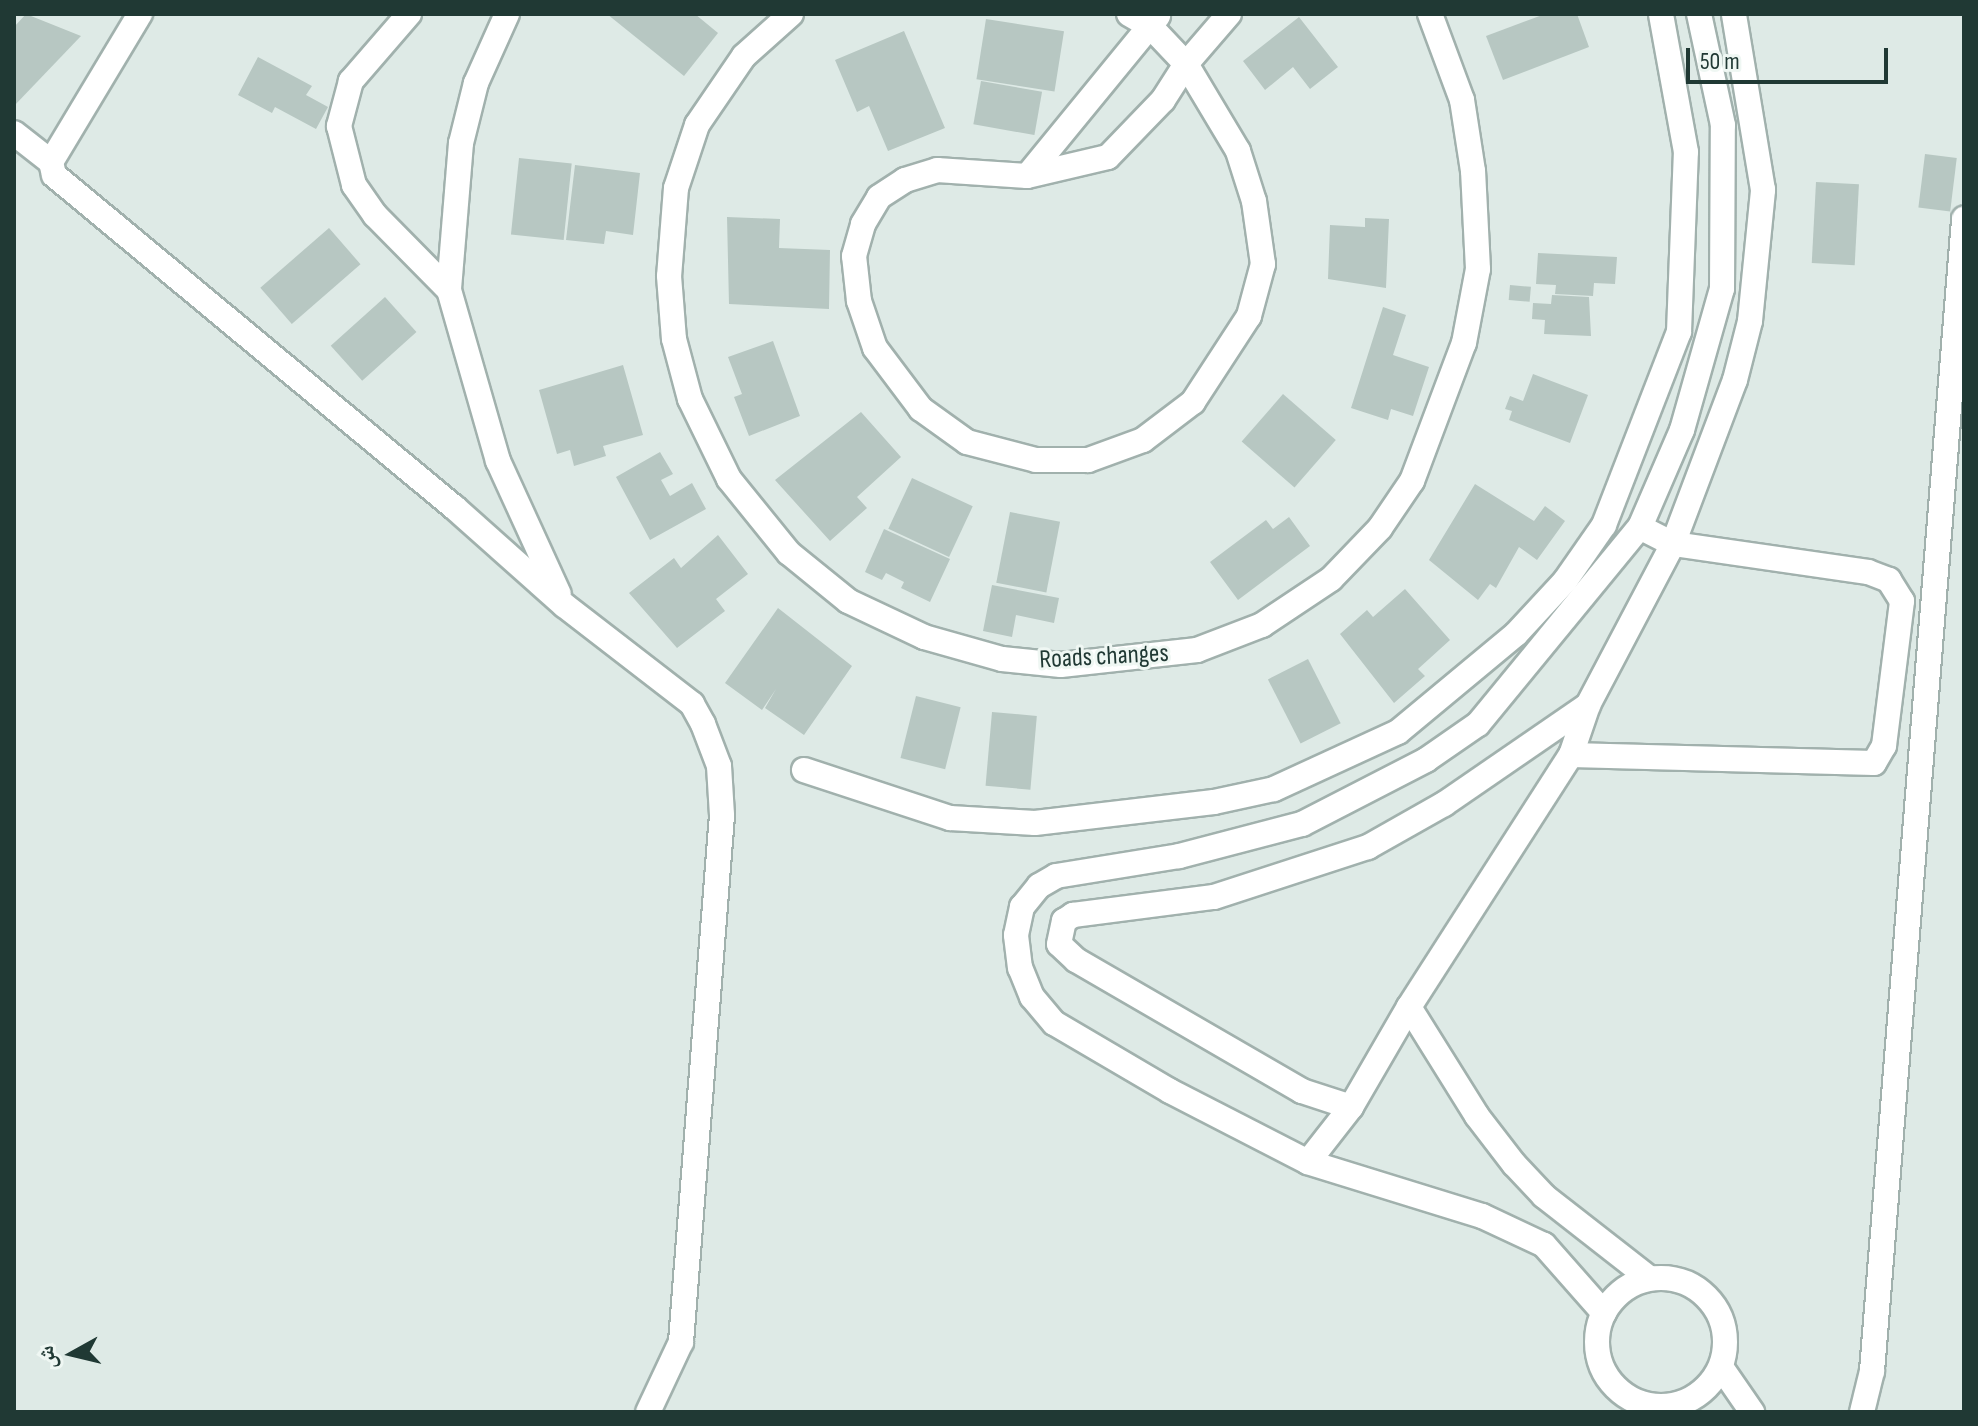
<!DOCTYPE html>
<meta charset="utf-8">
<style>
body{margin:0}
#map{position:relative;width:1978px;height:1426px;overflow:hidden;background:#deeae6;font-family:"Sofia Sans Condensed","Noto Naskh Arabic",sans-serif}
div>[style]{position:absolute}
.building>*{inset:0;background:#b7c7c2;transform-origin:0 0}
.roads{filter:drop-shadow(2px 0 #a1b1ad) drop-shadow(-2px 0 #a1b1ad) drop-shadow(0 2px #a1b1ad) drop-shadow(0 -2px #a1b1ad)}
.street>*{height:24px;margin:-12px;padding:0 12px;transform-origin:12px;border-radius:12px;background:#fff}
.street>.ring{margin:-12px;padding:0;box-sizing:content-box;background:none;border:24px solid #fff;border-radius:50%}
span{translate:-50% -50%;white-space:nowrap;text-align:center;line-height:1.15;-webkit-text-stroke:6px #eff7f3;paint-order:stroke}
.street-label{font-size:26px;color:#203934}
.frame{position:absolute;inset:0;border:16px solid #203934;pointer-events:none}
.north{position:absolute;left:32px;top:1314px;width:80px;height:80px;-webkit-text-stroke:6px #eff7f3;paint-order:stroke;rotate:262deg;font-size:22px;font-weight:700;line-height:32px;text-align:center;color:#203934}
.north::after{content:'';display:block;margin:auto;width:28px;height:36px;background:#203934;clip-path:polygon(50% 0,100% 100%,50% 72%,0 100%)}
.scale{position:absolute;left:1686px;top:48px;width:202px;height:36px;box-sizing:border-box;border:4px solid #203934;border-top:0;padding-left:10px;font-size:24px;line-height:28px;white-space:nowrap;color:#203934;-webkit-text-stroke:6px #eff7f3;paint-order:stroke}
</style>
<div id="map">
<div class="building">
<div style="clip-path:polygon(26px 14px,81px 36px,14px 106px,14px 27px)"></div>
<div style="clip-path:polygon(607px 14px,695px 14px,718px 33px,684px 76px)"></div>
<div style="clip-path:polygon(1545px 14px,1577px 14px,1589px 47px,1503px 80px,1486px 36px)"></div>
<div style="clip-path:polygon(1299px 17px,1338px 67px,1310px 89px,1293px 67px,1265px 90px,1243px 61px)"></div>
<div style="left:986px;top:19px;width:79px;height:61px;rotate:9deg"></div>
<div style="clip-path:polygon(904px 31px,945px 128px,888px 151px,869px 106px,857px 112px,835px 60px)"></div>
<div style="clip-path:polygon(258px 57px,312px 86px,306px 95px,328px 107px,316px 129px,275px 107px,272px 113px,238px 95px)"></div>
<div style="left:981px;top:81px;width:62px;height:44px;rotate:10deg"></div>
<div style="left:1925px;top:154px;width:32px;height:54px;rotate:7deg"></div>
<div style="left:519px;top:158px;width:53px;height:77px;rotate:6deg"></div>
<div style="clip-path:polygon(575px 165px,640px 173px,633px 235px,606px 231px,604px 244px,566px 240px)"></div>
<div style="left:1816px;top:182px;width:43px;height:81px;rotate:3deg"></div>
<div style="clip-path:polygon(727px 217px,780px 219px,779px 248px,830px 250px,829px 309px,729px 304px)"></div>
<div style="clip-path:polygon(1365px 218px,1389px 219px,1386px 288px,1328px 279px,1330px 225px,1365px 227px)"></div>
<div style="left:329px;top:228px;width:48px;height:91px;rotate:49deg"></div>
<div style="clip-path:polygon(1538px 253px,1617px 257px,1615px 284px,1594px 283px,1593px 296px,1555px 294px,1556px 285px,1536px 284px)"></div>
<div style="left:1510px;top:285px;width:21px;height:15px;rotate:5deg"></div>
<div style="clip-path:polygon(1552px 295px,1589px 297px,1591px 336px,1544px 334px,1545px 320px,1532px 319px,1533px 303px,1551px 304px)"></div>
<div style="left:385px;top:297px;width:47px;height:73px;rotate:48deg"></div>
<div style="clip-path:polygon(1383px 307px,1406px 315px,1393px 355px,1429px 367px,1413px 416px,1391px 409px,1388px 420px,1351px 408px)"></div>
<div style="clip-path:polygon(773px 341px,800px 416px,749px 436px,734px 397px,742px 394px,728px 357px)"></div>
<div style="clip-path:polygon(623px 365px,643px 435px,603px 446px,606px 456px,574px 466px,570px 450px,557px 454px,539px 390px)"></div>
<div style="clip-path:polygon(1533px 374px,1588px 395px,1570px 443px,1509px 420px,1512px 411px,1505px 409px,1510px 396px,1523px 401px)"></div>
<div style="left:1283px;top:394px;width:70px;height:63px;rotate:41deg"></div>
<div style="clip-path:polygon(861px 412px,901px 457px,857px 497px,867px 508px,830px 541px,775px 480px)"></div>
<div style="clip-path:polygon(660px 452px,673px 474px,661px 480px,670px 496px,692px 483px,706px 509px,650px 540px,616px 477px)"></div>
<div style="left:912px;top:478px;width:67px;height:56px;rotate:25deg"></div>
<div style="clip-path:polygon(1475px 484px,1534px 521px,1545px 506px,1565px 521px,1537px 560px,1519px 547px,1496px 588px,1490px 584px,1478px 600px,1429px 560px)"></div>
<div style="left:1010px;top:512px;width:51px;height:72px;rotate:11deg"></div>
<div style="clip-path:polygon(1289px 517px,1310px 546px,1238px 600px,1210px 562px,1266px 520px,1273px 529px)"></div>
<div style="clip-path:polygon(884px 529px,950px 559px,930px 602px,901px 588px,904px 582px,886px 573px,882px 580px,865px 572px)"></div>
<div style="clip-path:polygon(718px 535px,748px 574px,716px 599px,725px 611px,677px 648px,629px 593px,674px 558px,681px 568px)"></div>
<div style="clip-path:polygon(992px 585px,1059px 598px,1054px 623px,1016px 615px,1012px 637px,983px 631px)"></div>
<div style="clip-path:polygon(1405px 589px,1450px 640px,1418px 669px,1425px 676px,1394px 703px,1340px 634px,1367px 610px,1373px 617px)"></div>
<div style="clip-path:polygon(778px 608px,852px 666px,804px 735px,765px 708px,776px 689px,762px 710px,725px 683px)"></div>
<div style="left:1308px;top:659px;width:72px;height:45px;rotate:63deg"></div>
<div style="left:916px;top:696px;width:46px;height:64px;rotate:14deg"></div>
<div style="left:992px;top:712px;width:45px;height:74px;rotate:5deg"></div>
</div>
<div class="roads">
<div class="street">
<div style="left:409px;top:14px;width:89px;rotate:130.9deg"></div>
<div style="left:351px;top:81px;width:47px;rotate:104.9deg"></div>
<div style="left:339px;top:126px;width:61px;rotate:75.7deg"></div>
<div style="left:354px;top:185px;width:37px;rotate:55deg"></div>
<div style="left:375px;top:215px;width:105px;rotate:45.4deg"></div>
<div style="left:507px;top:14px;width:76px;rotate:114.2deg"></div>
<div style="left:476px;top:83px;width:62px;rotate:104deg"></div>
<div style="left:461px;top:143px;width:147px;rotate:94.7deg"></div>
<div style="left:449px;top:290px;width:178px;rotate:74deg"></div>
<div style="left:498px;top:461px;width:146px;rotate:65.4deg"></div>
<div style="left:791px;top:14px;width:63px;rotate:138.2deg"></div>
<div style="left:744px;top:56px;width:83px;rotate:124.3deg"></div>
<div style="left:697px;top:125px;width:66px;rotate:108.4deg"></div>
<div style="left:676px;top:188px;width:88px;rotate:94.5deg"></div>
<div style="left:669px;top:276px;width:63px;rotate:85.5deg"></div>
<div style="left:674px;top:339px;width:62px;rotate:75.1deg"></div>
<div style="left:690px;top:399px;width:89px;rotate:64deg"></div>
<div style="left:729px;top:479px;width:95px;rotate:51deg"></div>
<div style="left:789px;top:553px;width:76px;rotate:39.1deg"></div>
<div style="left:848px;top:601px;width:84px;rotate:25.3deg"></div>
<div style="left:924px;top:637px;width:81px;rotate:15.8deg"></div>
<div style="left:1002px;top:659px;width:59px;rotate:5.8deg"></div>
<div style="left:1061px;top:665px;width:137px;rotate:-6.3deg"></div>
<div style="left:1197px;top:650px;width:70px;rotate:-21deg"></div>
<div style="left:1262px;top:625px;width:83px;rotate:-33.7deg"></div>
<div style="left:1331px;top:579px;width:71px;rotate:-46.1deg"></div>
<div style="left:1380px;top:528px;width:57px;rotate:-55.8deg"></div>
<div style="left:1412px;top:481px;width:147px;rotate:-69.4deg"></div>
<div style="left:1464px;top:343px;width:75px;rotate:-79.3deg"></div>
<div style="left:1478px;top:269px;width:98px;rotate:-92.9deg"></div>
<div style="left:1473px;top:171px;width:72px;rotate:-98.8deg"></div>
<div style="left:1462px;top:100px;width:92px;rotate:-110.4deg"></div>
<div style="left:1129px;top:14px;width:24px;rotate:30deg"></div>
<div style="left:1150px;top:26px;width:52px;rotate:46.5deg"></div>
<div style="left:1186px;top:64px;width:101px;rotate:59.1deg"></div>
<div style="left:1238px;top:151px;width:52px;rotate:72.3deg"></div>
<div style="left:1254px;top:201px;width:64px;rotate:81.9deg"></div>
<div style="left:1263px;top:264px;width:54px;rotate:105.1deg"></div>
<div style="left:1249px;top:316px;width:103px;rotate:123.1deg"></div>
<div style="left:1193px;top:402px;width:63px;rotate:142.8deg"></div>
<div style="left:1143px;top:440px;width:59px;rotate:160deg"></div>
<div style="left:1088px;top:460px;width:52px;rotate:180deg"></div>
<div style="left:1036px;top:460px;width:71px;rotate:-165.4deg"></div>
<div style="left:967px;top:442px;width:57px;rotate:-144.3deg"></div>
<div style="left:921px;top:409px;width:76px;rotate:-127deg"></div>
<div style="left:875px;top:348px;width:50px;rotate:-108.8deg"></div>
<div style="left:859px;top:301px;width:45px;rotate:-96.3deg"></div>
<div style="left:854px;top:256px;width:33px;rotate:-74deg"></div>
<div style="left:863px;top:224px;width:31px;rotate:-59deg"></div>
<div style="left:879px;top:197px;width:31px;rotate:-33deg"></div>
<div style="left:905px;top:180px;width:34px;rotate:-17deg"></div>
<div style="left:937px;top:170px;width:90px;rotate:3.8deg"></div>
<div style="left:1027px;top:176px;width:83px;rotate:-13.2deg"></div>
<div style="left:1108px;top:157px;width:79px;rotate:-46deg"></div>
<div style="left:1163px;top:100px;width:43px;rotate:-57.4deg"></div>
<div style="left:1186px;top:64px;width:66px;rotate:-49.3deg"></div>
<div style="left:14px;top:133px;width:47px;rotate:38.1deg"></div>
<div style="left:51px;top:162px;width:13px;rotate:77deg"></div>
<div style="left:54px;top:175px;width:521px;rotate:39.71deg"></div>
<div style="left:455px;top:508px;width:146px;rotate:41.7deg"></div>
<div style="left:564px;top:605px;width:162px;rotate:37.7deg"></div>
<div style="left:692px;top:704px;width:23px;rotate:61deg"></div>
<div style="left:703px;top:724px;width:45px;rotate:69.1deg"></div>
<div style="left:719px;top:766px;width:49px;rotate:86.5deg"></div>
<div style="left:722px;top:815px;width:529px;rotate:94.45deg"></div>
<div style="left:681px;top:1342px;width:77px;rotate:115.2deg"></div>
<div style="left:51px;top:162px;width:173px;rotate:-59deg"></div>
<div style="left:1027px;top:176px;width:207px;rotate:-50.7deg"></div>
<div style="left:1571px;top:755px;width:303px;rotate:1.5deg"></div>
<div style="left:1874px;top:763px;width:20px;rotate:-60deg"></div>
<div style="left:1884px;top:746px;width:146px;rotate:-82.9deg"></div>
<div style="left:1902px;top:601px;width:25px;rotate:-122deg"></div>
<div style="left:1889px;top:580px;width:22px;rotate:-159deg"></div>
<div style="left:1868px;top:572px;width:197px;rotate:-171.8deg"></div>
<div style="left:1673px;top:544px;width:37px;rotate:-153deg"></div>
<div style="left:804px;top:770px;width:154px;rotate:18.2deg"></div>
<div style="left:950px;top:818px;width:85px;rotate:3.4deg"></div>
<div style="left:1035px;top:823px;width:180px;rotate:-6.7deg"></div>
<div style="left:1214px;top:802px;width:61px;rotate:-12.2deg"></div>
<div style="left:1274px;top:789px;width:136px;rotate:-24.7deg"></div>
<div style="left:1398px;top:732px;width:153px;rotate:-39.7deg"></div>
<div style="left:1516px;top:634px;width:72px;rotate:-47.2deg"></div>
<div style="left:1565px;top:581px;width:68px;rotate:-55.1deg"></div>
<div style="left:1604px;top:525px;width:207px;rotate:-68.8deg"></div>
<div style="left:1679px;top:332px;width:180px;rotate:-87.8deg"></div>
<div style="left:1686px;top:152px;width:140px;rotate:-100.3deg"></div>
<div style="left:1409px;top:1007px;width:128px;rotate:58deg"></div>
<div style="left:1477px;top:1116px;width:61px;rotate:52.4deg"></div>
<div style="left:1514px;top:1164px;width:44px;rotate:46.8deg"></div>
<div style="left:1544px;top:1196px;width:133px;rotate:38deg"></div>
<div style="left:1351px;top:1107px;width:52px;rotate:-161.9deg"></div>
<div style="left:1302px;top:1091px;width:261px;rotate:-149.9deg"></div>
<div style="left:1076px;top:960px;width:23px;rotate:-137deg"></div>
<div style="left:1059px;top:944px;width:24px;rotate:-78deg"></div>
<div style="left:1064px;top:921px;width:11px;rotate:-34deg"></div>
<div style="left:1073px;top:915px;width:142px;rotate:-7.3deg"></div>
<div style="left:1214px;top:897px;width:162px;rotate:-18deg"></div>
<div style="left:1368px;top:847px;width:87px;rotate:-29.5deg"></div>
<div style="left:1444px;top:804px;width:175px;rotate:-34.5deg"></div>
<div style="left:1308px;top:1162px;width:70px;rotate:-52deg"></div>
<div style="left:1351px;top:1107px;width:116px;rotate:-59.9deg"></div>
<div style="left:1409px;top:1007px;width:300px;rotate:-57.3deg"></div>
<div style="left:1571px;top:755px;width:53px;rotate:-71.2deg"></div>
<div style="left:1588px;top:705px;width:182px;rotate:-62.2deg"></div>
<div style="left:1673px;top:544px;width:175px;rotate:-69.3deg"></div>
<div style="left:1735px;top:380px;width:61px;rotate:-75.7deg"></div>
<div style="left:1750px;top:321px;width:132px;rotate:-84.3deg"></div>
<div style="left:1763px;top:190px;width:178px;rotate:-99.4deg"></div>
<div class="ring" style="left:1597px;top:1278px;width:104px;height:104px"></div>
<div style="left:1604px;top:1313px;width:91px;rotate:-131.4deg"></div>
<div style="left:1544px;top:1245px;width:68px;rotate:-154.9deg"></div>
<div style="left:1482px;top:1216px;width:182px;rotate:-162.8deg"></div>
<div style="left:1308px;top:1162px;width:155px;rotate:-152.8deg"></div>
<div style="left:1170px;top:1091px;width:134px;rotate:-149.6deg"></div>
<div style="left:1054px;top:1023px;width:34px;rotate:-130deg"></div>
<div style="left:1032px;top:997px;width:31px;rotate:-112deg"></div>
<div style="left:1020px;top:968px;width:33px;rotate:-97deg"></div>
<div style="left:1016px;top:935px;width:29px;rotate:-78deg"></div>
<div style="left:1022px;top:907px;width:27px;rotate:-51deg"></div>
<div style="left:1039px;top:886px;width:20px;rotate:-30deg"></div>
<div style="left:1056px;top:876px;width:125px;rotate:-9.2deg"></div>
<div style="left:1179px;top:856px;width:127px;rotate:-14.6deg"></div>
<div style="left:1302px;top:824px;width:140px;rotate:-27.3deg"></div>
<div style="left:1426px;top:760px;width:63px;rotate:-34.7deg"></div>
<div style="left:1478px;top:724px;width:255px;rotate:-50.6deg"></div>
<div style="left:1640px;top:527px;width:106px;rotate:-66.6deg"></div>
<div style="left:1682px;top:430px;width:147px;rotate:-74.2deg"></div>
<div style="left:1722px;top:289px;width:164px;rotate:-89.7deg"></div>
<div style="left:1723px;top:125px;width:114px;rotate:-102.2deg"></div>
<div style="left:1721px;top:1367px;width:55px;rotate:55.4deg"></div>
<div style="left:1862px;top:1412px;width:42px;rotate:-76.3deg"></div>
<div style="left:1872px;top:1371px;width:1156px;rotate:-85.43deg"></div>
</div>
</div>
<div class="street-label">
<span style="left:1104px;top:657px;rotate:-3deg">Roads changes</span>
</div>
<div class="frame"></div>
<div class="north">ش</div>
<div class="scale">50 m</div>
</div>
